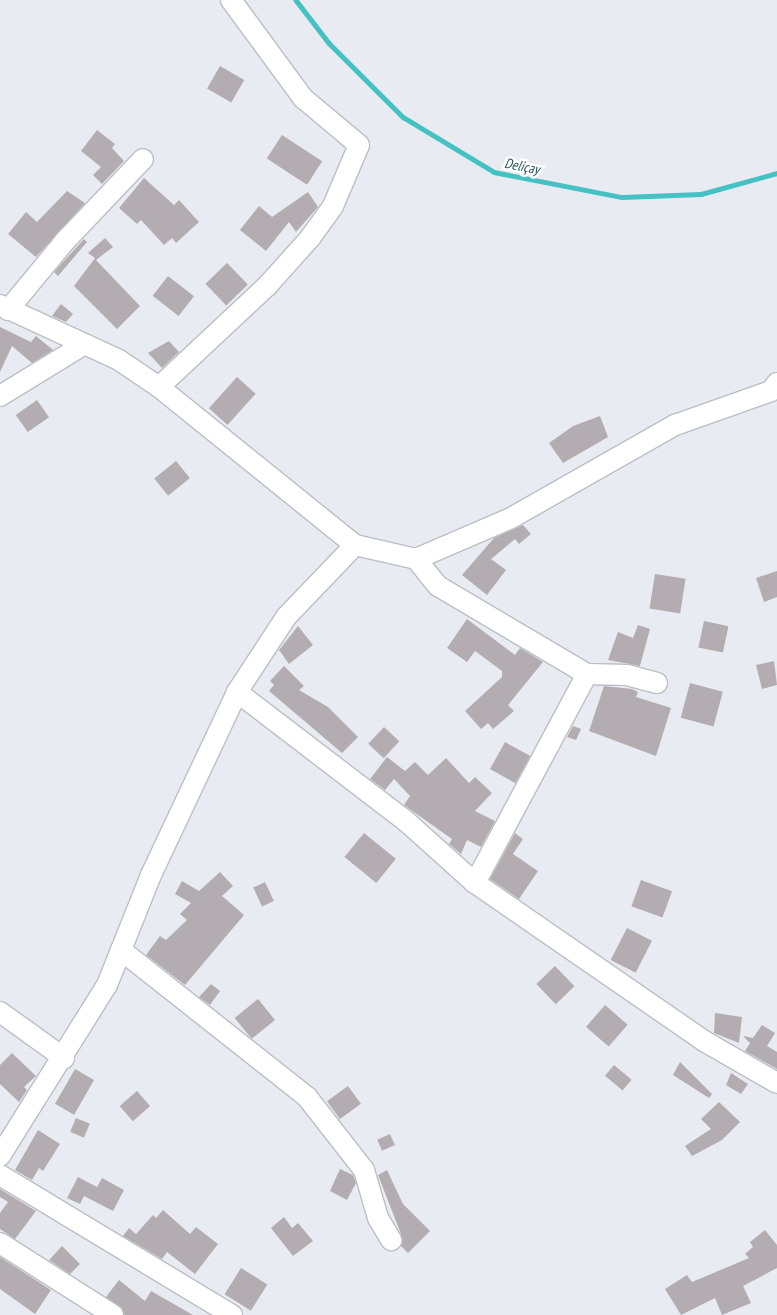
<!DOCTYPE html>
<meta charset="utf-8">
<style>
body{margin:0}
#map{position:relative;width:777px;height:1315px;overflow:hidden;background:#e8ecf2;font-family:"PT Sans Narrow",sans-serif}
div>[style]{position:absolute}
.stream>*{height:4.5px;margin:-2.25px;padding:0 2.25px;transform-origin:2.25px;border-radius:2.25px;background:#46c1c3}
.building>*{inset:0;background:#b3adb1;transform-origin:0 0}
.roads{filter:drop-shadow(1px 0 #bbbfc5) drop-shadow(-1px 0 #bbbfc5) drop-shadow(0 1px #bbbfc5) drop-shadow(0 -1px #bbbfc5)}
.minor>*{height:20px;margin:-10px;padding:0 10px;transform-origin:10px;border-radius:10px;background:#fff}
span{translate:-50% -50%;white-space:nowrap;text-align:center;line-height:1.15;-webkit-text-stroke:5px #fff;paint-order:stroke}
.water-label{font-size:14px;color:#235758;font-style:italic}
</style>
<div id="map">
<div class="stream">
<div style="left:296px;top:0;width:54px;rotate:52.5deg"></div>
<div style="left:329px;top:43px;width:105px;rotate:45deg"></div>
<div style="left:403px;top:117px;width:106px;rotate:31.1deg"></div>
<div style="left:494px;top:172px;width:130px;rotate:11.1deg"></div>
<div style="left:622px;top:197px;width:79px;rotate:-2.2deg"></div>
<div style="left:701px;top:194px;width:79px;rotate:-15.4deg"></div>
</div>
<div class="building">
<div style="left:220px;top:66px;width:28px;height:26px;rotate:30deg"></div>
<div style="clip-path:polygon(97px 130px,115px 144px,112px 148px,124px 161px,102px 184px,93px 175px,101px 167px,81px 151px)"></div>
<div style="left:282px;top:135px;width:48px;height:28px;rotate:33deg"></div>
<div style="clip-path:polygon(144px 178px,174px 205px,179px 200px,199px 222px,176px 243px,172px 238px,164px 245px,141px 220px,137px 224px,119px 208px)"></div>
<div style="clip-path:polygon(67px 191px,85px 203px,36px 257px,8px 234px,26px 212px,37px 222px)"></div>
<div style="clip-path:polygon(308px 192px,318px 207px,296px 232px,289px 222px,266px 251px,240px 230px,259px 206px,272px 217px)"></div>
<div style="clip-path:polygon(105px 238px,113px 247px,96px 260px,140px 306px,117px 329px,74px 286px,95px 258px,88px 253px)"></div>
<div style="clip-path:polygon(84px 239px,87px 242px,58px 276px,54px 272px)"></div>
<div style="left:227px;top:263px;width:30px;height:30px;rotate:46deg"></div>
<div style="left:168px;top:276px;width:33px;height:25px;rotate:38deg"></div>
<div style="clip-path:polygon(61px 304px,73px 314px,66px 322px,52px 316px)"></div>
<div style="clip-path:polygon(0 327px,31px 342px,36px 336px,53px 350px,32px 363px,12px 346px,0 372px)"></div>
<div style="clip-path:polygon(169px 341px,179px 352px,162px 368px,148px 353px)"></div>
<div style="left:237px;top:377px;width:25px;height:42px;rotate:42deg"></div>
<div style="left:37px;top:400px;width:21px;height:26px;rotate:55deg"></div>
<div style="clip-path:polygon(600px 416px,608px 437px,563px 463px,549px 443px,573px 426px)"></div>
<div style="left:176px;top:461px;width:22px;height:28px;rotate:51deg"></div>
<div style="clip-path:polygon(523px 525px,531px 534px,519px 544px,515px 539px,491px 559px,506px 570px,487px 595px,462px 575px,494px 538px)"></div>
<div style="clip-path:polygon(777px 571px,777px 597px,764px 602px,756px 578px)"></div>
<div style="left:655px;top:574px;width:31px;height:35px;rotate:9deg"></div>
<div style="clip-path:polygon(467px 619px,515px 655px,520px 648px,543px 662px,508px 705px,514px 711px,493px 729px,488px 723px,481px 729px,465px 711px,502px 677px,502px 671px,475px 651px,467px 662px,447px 648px)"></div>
<div style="left:704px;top:621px;width:25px;height:27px;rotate:12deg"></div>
<div style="clip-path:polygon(638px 625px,650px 629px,640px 666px,608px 660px,618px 632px,633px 638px)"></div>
<div style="clip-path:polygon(298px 626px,313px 645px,289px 664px,279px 650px)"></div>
<div style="clip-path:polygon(774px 661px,777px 685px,762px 689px,756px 665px)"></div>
<div style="clip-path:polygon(284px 666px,304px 686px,299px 690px,328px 707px,358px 737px,342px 753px,269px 691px,274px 685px,270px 681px)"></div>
<div style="left:690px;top:683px;width:34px;height:36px;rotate:15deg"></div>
<div style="clip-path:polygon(604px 686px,632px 689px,638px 692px,636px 697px,671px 708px,656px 756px,589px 731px)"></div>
<div style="clip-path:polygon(573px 726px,581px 729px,576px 740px,567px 737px)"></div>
<div style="left:384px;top:727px;width:21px;height:23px;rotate:43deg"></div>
<div style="left:505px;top:742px;width:29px;height:31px;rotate:29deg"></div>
<div style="clip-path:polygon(387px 757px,405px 771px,415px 762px,428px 775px,446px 758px,469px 783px,475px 777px,492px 793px,475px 811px,495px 821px,481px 847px,467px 840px,461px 854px,449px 844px,452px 839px,404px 805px,410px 796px,394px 779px,385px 790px,370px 779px)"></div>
<div style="left:364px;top:833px;width:41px;height:31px;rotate:39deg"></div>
<div style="clip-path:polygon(515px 833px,523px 839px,513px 854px,538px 871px,519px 899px,490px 879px)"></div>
<div style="clip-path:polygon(220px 872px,233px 886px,222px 896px,244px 915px,185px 985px,146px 955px,160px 936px,166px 940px,187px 920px,180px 914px,191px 903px,175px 894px,182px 881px,199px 891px)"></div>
<div style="left:641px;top:880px;width:33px;height:28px;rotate:20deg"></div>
<div style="left:265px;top:882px;width:21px;height:13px;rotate:65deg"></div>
<div style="left:627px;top:928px;width:28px;height:36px;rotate:27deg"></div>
<div style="left:555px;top:966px;width:28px;height:26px;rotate:46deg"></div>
<div style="clip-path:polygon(211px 984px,220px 991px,210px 1005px,199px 997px)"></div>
<div style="left:258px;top:999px;width:27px;height:30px;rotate:51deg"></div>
<div style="left:605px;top:1005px;width:30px;height:29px;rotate:41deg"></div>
<div style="clip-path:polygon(715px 1013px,742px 1017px,739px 1043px,714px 1033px)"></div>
<div style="clip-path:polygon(762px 1025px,775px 1033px,767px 1046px,777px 1052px,777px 1069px,745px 1051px,750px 1043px,743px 1036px,753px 1038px)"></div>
<div style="clip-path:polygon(12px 1053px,36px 1076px,24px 1087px,27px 1090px,19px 1102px,0 1084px,0 1065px)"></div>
<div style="clip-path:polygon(680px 1062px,712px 1094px,709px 1098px,673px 1075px)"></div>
<div style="left:614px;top:1065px;width:23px;height:14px;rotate:40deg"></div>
<div style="left:75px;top:1069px;width:22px;height:40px;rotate:30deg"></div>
<div style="clip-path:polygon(731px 1073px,748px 1084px,741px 1094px,726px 1085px)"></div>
<div style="left:348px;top:1086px;width:22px;height:26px;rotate:54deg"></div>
<div style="left:137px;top:1091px;width:20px;height:23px;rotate:49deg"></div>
<div style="clip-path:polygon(719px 1102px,740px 1122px,722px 1140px,692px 1156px,685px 1146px,711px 1129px,701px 1119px)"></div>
<div style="left:76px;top:1118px;width:15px;height:15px;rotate:23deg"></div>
<div style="clip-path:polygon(38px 1130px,60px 1144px,43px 1171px,39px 1168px,32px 1180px,15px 1170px)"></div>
<div style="left:390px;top:1134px;width:12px;height:14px;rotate:66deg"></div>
<div style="clip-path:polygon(340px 1169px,353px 1175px,356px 1183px,347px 1200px,330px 1191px)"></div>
<div style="clip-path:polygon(387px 1170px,403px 1204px,430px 1231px,408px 1253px,401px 1246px,401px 1234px,378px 1175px)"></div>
<div style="clip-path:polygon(78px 1177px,97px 1187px,102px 1178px,124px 1190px,113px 1211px,84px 1196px,80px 1204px,67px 1198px)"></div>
<div style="clip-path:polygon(0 1189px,36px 1211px,15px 1239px,0 1229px,0 1213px,8px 1202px,0 1197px)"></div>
<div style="clip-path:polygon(163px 1210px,190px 1234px,196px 1227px,218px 1244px,195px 1274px,167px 1252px,162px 1259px,123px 1236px,129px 1228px,136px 1234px,153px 1215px,156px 1218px)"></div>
<div style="clip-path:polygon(284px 1217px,292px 1228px,298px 1223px,313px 1241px,293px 1256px,271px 1228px)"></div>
<div style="clip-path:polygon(765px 1230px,777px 1245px,777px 1268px,743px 1286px,751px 1303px,722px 1315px,715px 1298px,681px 1315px,665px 1289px,687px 1275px,692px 1282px,749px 1258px,745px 1254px,753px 1247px,750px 1242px)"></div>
<div style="clip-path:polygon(62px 1246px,80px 1264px,70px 1274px,49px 1260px)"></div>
<div style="clip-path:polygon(0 1257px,51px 1290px,35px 1314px,0 1289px)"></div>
<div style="left:241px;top:1268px;width:31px;height:31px;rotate:32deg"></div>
<div style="clip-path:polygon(119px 1280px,145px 1301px,151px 1291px,193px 1315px,125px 1315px,106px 1297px)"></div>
</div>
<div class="roads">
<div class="minor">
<div style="left:0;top:305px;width:131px;rotate:24.8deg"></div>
<div style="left:119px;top:360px;width:48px;rotate:34deg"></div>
<div style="left:159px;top:387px;width:252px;rotate:38.9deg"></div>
<div style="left:355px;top:545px;width:63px;rotate:12.9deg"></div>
<div style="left:416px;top:559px;width:35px;rotate:51deg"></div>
<div style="left:438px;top:586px;width:173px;rotate:30.6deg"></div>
<div style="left:587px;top:674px;width:40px;rotate:1.4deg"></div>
<div style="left:627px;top:675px;width:31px;rotate:15deg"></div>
<div style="left:8px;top:310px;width:89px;rotate:-50.4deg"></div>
<div style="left:65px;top:241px;width:113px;rotate:-46.4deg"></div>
<div style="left:159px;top:387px;width:148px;rotate:-43.1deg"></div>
<div style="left:267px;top:286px;width:64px;rotate:-48.1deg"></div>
<div style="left:310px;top:238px;width:39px;rotate:-54deg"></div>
<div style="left:333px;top:206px;width:66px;rotate:-66.9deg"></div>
<div style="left:359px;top:145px;width:73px;rotate:-140deg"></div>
<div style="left:303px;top:98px;width:122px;rotate:-126.3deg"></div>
<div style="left:0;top:396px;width:97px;rotate:-31.6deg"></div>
<div style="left:416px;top:559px;width:103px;rotate:-23.3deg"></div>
<div style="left:511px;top:518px;width:189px;rotate:-29.6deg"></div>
<div style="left:675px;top:425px;width:102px;rotate:-19.5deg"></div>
<div style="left:771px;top:391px;width:10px;rotate:-53deg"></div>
<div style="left:237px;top:692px;width:214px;rotate:37.4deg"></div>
<div style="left:407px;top:822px;width:91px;rotate:41.9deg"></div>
<div style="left:475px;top:883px;width:278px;rotate:34.6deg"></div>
<div style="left:704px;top:1041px;width:84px;rotate:29.9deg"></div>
<div style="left:475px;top:883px;width:237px;rotate:-61.8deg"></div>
<div style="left:121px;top:950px;width:237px;rotate:38.3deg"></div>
<div style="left:307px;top:1097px;width:93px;rotate:52deg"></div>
<div style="left:364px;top:1170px;width:50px;rotate:73.7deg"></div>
<div style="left:378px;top:1218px;width:26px;rotate:59deg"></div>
<div style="left:0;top:1012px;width:79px;rotate:35.7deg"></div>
<div style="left:0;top:1156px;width:202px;rotate:-58deg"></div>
<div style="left:107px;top:985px;width:118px;rotate:-68.2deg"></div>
<div style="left:151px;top:875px;width:202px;rotate:-64.8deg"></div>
<div style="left:237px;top:692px;width:90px;rotate:-56.8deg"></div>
<div style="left:286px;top:617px;width:100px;rotate:-46.2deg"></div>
<div style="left:0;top:1175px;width:271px;rotate:31.1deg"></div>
<div style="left:0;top:1243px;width:134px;rotate:32.5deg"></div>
</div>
</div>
<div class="water-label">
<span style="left:522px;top:166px;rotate:11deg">Deliçay</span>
</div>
</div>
